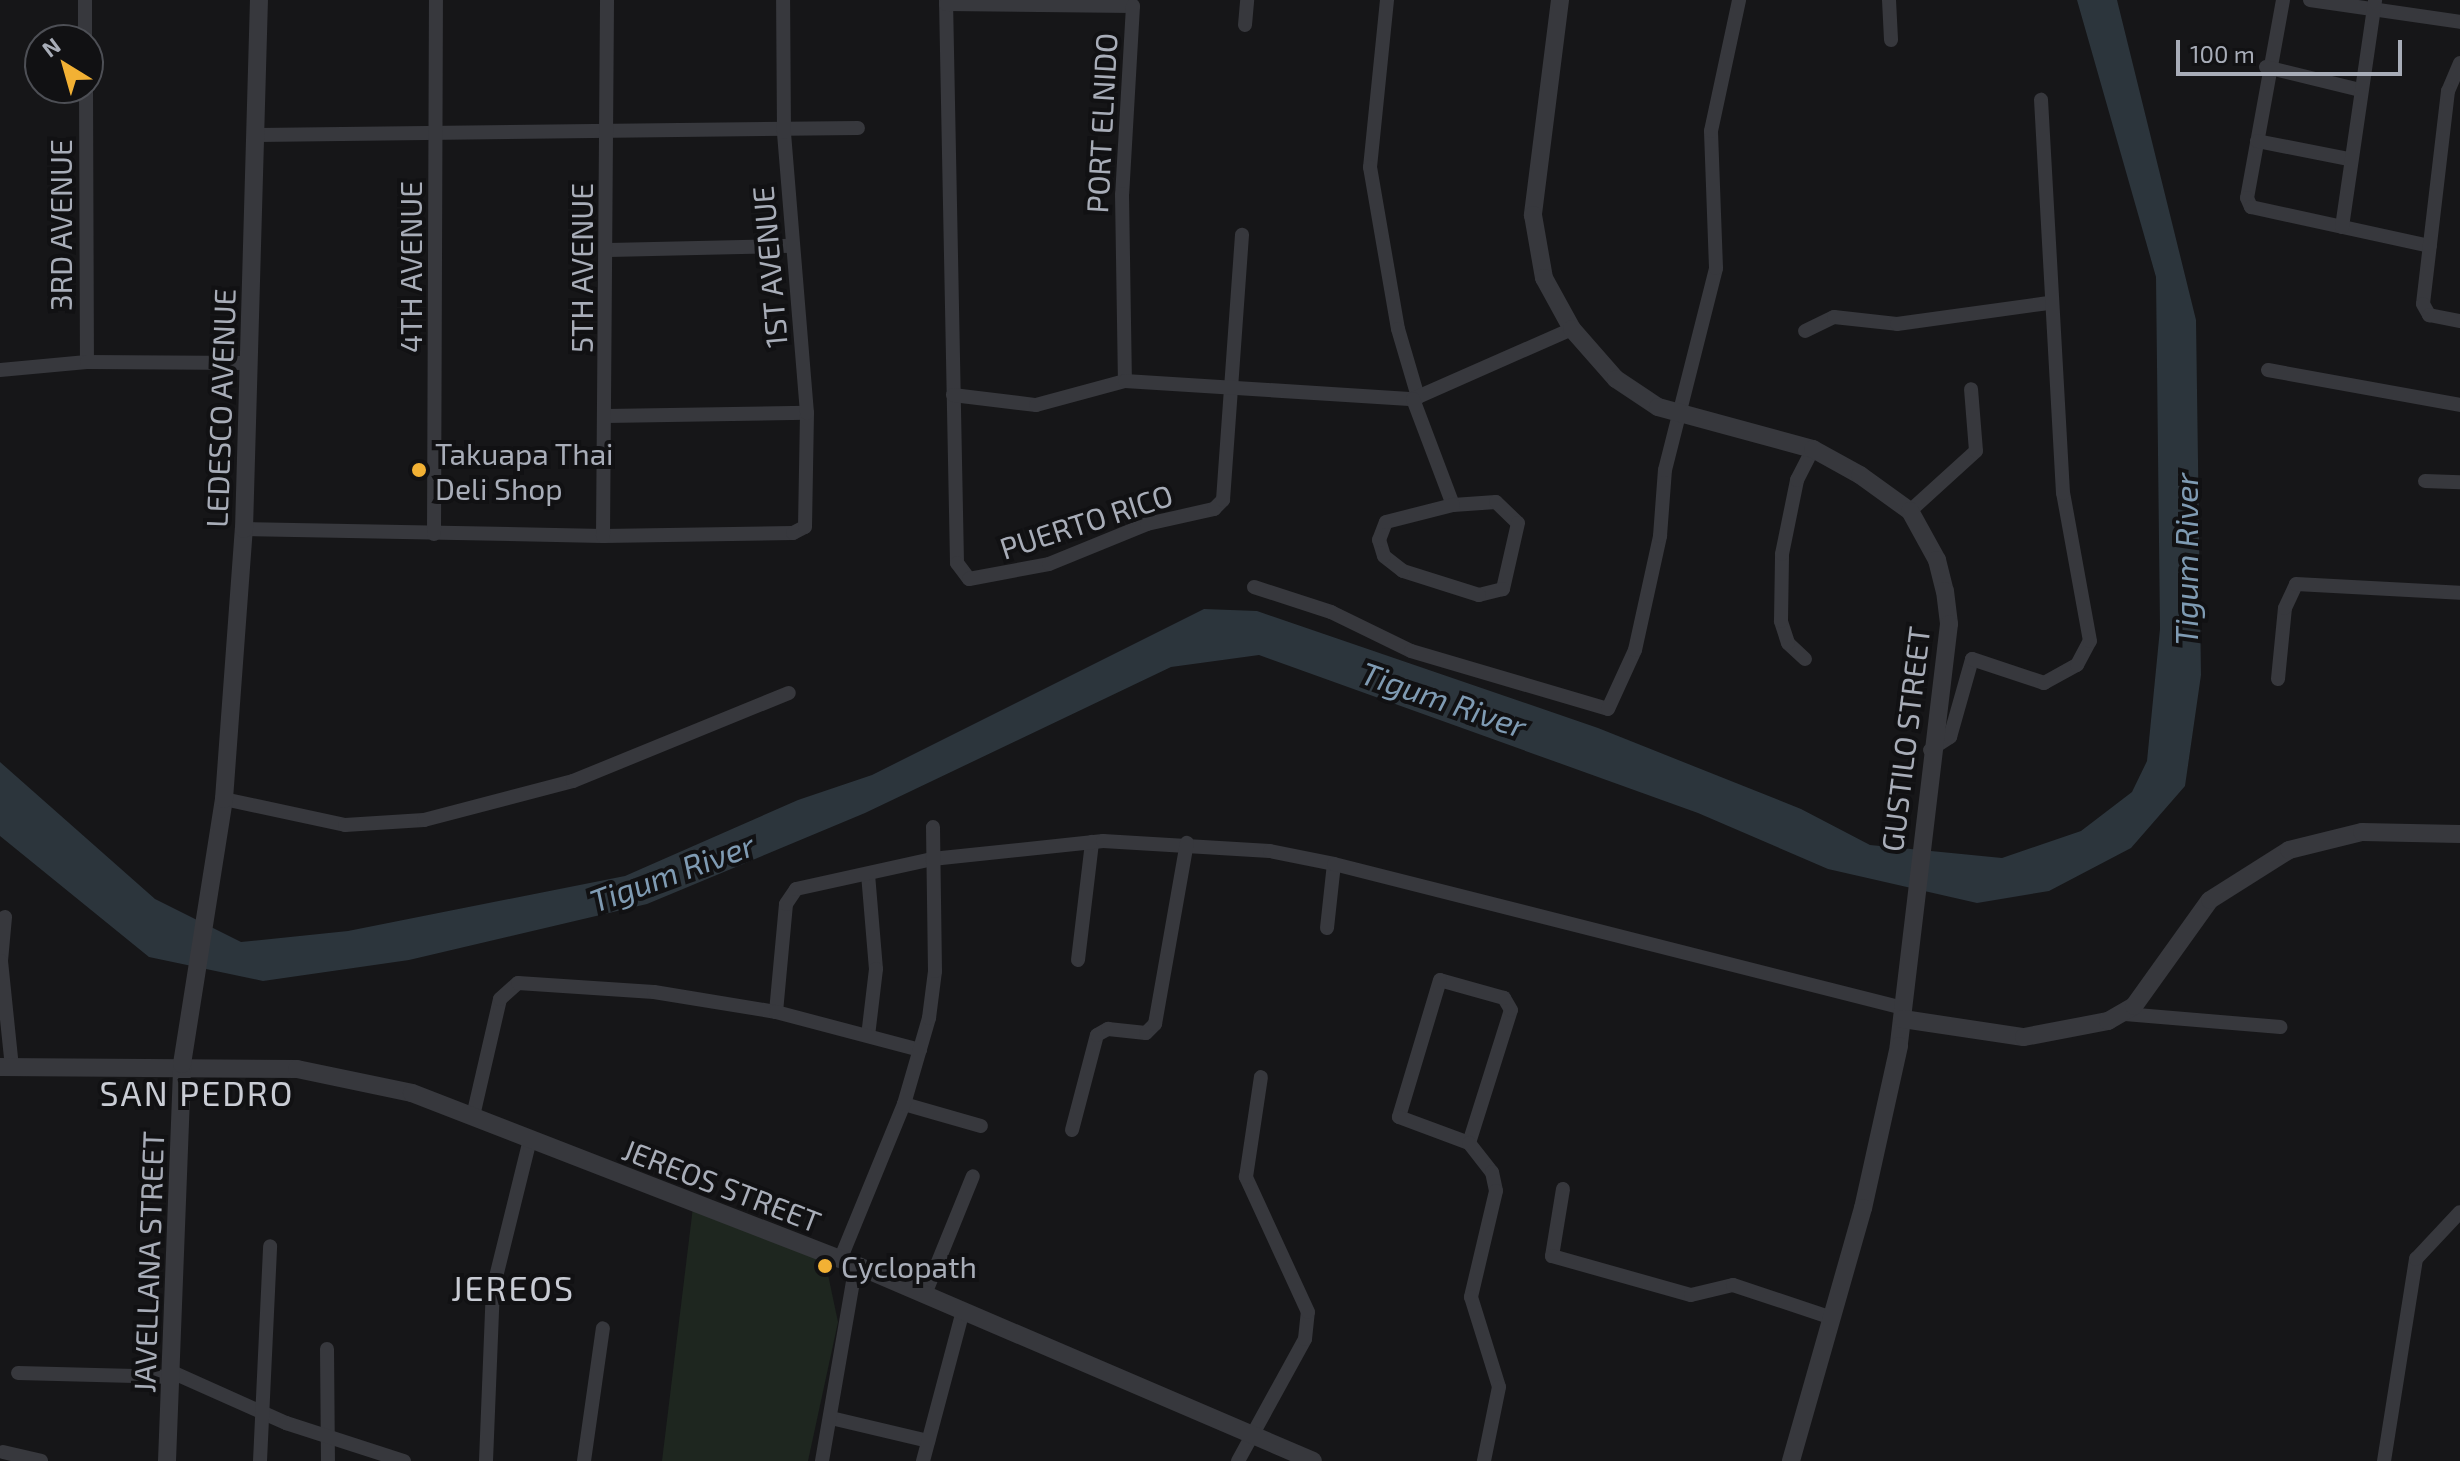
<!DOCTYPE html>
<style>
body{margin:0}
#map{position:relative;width:2460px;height:1461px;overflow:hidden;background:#161618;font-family:"Exo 2",sans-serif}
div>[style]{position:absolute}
.green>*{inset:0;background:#1e261f}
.water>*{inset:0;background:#2c353c}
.minor>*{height:14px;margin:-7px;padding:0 7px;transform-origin:7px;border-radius:7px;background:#37383d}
.tertiary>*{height:18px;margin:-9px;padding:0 9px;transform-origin:9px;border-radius:9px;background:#37383d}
.dots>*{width:22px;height:22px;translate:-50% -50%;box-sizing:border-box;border:4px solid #111113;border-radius:50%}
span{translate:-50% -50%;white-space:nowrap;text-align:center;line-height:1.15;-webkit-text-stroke:8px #111113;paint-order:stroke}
.street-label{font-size:30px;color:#a8adb8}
.poi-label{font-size:30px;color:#a8adb8}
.left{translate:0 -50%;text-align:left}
.water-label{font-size:32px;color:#7f9bb3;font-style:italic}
.quarter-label{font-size:34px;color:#c9ccd4;letter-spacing:2px}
.north{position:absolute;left:24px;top:24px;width:80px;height:80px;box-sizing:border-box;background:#111113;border:2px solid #4d4f55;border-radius:50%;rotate:323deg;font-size:22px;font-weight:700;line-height:32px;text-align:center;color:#a8adb8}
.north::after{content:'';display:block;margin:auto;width:28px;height:36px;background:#f2b134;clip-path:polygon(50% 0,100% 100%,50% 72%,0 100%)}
.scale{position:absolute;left:2176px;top:40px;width:226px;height:36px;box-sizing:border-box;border:4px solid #a8adb8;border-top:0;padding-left:10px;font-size:24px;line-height:28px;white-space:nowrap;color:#a8adb8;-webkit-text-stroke:6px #111113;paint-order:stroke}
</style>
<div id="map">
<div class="green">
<div style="clip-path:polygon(693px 1207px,823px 1251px,838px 1322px,808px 1461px,662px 1461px)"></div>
</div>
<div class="water">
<div style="clip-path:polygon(2077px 0,2117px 0,2196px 320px,2201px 675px,2185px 786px,2131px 848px,2049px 891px,1977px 903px,1828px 869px,1698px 813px,1259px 655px,1171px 667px,865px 813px,647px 904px,409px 960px,263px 981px,149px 957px,0 836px,0 762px,155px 899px,241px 942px,348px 931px,625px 876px,798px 800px,872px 775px,1204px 609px,1257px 611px,1598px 728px,1801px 809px,1870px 845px,2002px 858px,2081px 831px,2132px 792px,2147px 761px,2160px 629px,2156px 277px)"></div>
</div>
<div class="minor">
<div style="left:85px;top:0;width:40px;rotate:90deg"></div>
<div style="left:946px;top:0;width:563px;rotate:88.88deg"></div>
<div style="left:957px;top:563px;width:20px;rotate:53deg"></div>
<div style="left:969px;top:579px;width:81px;rotate:-10.6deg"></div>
<div style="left:1049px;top:564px;width:106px;rotate:-22.2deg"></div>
<div style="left:1147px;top:524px;width:69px;rotate:-12.6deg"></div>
<div style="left:1214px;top:509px;width:13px;rotate:-45deg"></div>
<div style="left:1223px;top:500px;width:266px;rotate:-85.9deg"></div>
<div style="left:1387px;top:0;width:168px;rotate:95.8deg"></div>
<div style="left:1370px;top:167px;width:164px;rotate:80.2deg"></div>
<div style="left:1398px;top:329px;width:71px;rotate:73.6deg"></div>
<div style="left:1889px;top:0;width:40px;rotate:87.1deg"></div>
<div style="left:2283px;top:0;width:201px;rotate:100.3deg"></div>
<div style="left:2247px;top:198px;width:10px;rotate:66deg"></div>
<div style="left:2251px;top:207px;width:183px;rotate:12.3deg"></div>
<div style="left:2310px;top:0;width:152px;rotate:8.3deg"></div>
<div style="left:946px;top:4px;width:187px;rotate:0.6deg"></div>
<div style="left:1133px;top:6px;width:188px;rotate:93.3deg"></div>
<div style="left:1122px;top:194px;width:187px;rotate:89.1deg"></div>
<div style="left:1245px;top:25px;width:25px;rotate:-85deg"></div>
<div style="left:2460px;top:63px;width:30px;rotate:113deg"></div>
<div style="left:2448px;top:91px;width:214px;rotate:96.7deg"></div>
<div style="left:2423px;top:304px;width:13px;rotate:61deg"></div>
<div style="left:2429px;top:315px;width:32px;rotate:11deg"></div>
<div style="left:2266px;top:67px;width:97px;rotate:13.7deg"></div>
<div style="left:86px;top:88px;width:274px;rotate:89.8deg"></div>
<div style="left:258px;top:135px;width:600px;rotate:-0.67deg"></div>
<div style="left:2257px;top:141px;width:94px;rotate:11.1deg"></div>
<div style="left:2342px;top:227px;width:229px;rotate:-81.7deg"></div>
<div style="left:609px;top:250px;width:183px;rotate:-1.3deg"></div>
<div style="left:1805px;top:331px;width:32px;rotate:-26deg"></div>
<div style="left:1834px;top:317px;width:63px;rotate:6.3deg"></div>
<div style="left:1897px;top:324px;width:153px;rotate:-7.9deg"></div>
<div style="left:0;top:370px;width:87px;rotate:-5.3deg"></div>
<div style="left:87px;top:362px;width:161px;rotate:0.4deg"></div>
<div style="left:2268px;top:370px;width:195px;rotate:10.3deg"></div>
<div style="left:953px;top:395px;width:84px;rotate:6.9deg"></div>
<div style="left:1036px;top:405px;width:92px;rotate:-15.1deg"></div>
<div style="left:1125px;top:381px;width:289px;rotate:3.6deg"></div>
<div style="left:1413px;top:399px;width:174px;rotate:-23.8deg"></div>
<div style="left:1413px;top:399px;width:113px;rotate:69.3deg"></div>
<div style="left:1453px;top:505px;width:43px;rotate:-4deg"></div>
<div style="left:1496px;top:502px;width:30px;rotate:44deg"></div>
<div style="left:1518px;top:523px;width:68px;rotate:102.8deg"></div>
<div style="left:1503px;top:589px;width:25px;rotate:166deg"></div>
<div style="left:1479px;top:595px;width:80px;rotate:-162.5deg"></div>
<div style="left:1403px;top:571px;width:24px;rotate:-142deg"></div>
<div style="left:1384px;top:556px;width:17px;rotate:-107deg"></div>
<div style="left:1379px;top:540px;width:19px;rotate:-69deg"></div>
<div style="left:1386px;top:522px;width:69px;rotate:-14.2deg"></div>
<div style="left:606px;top:416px;width:201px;rotate:-0.9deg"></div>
<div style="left:2425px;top:481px;width:35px;rotate:2deg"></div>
<div style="left:1910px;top:511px;width:89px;rotate:-42.3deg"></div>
<div style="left:1976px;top:451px;width:62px;rotate:-94.6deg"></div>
<div style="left:244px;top:529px;width:359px;rotate:1.1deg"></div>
<div style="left:603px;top:536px;width:190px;rotate:-0.9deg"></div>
<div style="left:793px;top:533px;width:13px;rotate:-27deg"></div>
<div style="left:805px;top:527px;width:114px;rotate:-89deg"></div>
<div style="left:807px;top:413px;width:282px;rotate:-94.7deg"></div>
<div style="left:784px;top:132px;width:132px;rotate:-90.4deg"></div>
<div style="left:434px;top:534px;width:534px;rotate:-89.79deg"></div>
<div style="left:603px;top:536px;width:536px;rotate:-89.57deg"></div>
<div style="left:1254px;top:587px;width:81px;rotate:18deg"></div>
<div style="left:1331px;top:612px;width:89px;rotate:26deg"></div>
<div style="left:1411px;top:651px;width:205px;rotate:16.4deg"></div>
<div style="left:1608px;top:709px;width:65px;rotate:-65.4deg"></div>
<div style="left:1635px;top:650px;width:117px;rotate:-77.6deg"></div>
<div style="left:1660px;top:536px;width:66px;rotate:-85.7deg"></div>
<div style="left:1665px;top:470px;width:208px;rotate:-75.8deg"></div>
<div style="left:1716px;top:268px;width:137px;rotate:-92.1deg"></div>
<div style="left:1711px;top:131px;width:134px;rotate:-77.9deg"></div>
<div style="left:1805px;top:659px;width:23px;rotate:-137deg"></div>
<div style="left:1788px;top:643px;width:23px;rotate:-108deg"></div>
<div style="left:1781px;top:621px;width:67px;rotate:-89.1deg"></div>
<div style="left:1782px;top:554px;width:76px;rotate:-78.5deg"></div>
<div style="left:1797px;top:480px;width:35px;rotate:-63deg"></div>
<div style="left:2278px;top:679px;width:71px;rotate:-84.4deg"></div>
<div style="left:2285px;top:608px;width:26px;rotate:-65deg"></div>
<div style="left:2296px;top:584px;width:164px;rotate:3.1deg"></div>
<div style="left:1930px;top:750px;width:24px;rotate:-33deg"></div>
<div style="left:1950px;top:737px;width:81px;rotate:-74.2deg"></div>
<div style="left:1972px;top:659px;width:76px;rotate:18.4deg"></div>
<div style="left:2044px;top:683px;width:38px;rotate:-29deg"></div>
<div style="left:2077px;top:665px;width:27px;rotate:-62deg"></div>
<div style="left:2090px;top:641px;width:150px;rotate:-100.3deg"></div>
<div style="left:2063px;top:493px;width:394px;rotate:-93.2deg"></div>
<div style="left:224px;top:799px;width:124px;rotate:12.1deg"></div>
<div style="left:345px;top:825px;width:79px;rotate:-3.6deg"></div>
<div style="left:424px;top:820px;width:154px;rotate:-14.7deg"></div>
<div style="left:573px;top:781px;width:233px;rotate:-22.2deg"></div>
<div style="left:868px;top:874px;width:95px;rotate:85.2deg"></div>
<div style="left:876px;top:969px;width:67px;rotate:96.8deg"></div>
<div style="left:5px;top:917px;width:44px;rotate:95.2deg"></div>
<div style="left:1px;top:961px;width:107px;rotate:84.1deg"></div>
<div style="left:1327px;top:928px;width:64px;rotate:-83.8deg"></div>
<div style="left:1078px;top:960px;width:119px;rotate:-83.2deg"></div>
<div style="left:776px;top:1012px;width:108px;rotate:-84.7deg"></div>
<div style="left:786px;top:904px;width:18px;rotate:-56deg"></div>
<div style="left:796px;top:889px;width:139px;rotate:-12.4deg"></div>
<div style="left:932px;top:859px;width:172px;rotate:-6deg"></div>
<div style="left:1103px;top:841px;width:167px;rotate:3.4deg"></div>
<div style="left:1270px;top:851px;width:65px;rotate:11.5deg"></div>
<div style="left:1334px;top:864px;width:587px;rotate:14.2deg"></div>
<div style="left:2125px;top:1014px;width:156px;rotate:4.8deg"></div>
<div style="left:904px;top:1104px;width:80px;rotate:15.9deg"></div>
<div style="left:473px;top:1116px;width:120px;rotate:-77deg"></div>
<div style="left:500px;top:999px;width:24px;rotate:-42deg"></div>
<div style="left:518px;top:983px;width:136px;rotate:3.8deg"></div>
<div style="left:654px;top:992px;width:124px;rotate:9.3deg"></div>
<div style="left:776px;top:1012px;width:149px;rotate:14.8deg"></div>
<div style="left:1072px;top:1130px;width:98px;rotate:-75.3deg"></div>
<div style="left:1097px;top:1035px;width:13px;rotate:-29deg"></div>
<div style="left:1108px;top:1029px;width:38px;rotate:6deg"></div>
<div style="left:1146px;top:1033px;width:13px;rotate:-45deg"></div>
<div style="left:1155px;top:1024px;width:184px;rotate:-80deg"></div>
<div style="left:1469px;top:1143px;width:139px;rotate:-72.5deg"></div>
<div style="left:1511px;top:1010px;width:14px;rotate:-120deg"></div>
<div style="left:1504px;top:998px;width:66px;rotate:-164.3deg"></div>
<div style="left:1440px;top:980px;width:143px;rotate:106.7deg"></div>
<div style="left:1399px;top:1117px;width:75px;rotate:20.4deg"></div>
<div style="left:1469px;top:1143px;width:37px;rotate:52deg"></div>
<div style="left:1492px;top:1172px;width:19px;rotate:78deg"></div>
<div style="left:1496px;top:1191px;width:109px;rotate:103.3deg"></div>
<div style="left:1471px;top:1297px;width:94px;rotate:72.7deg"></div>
<div style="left:1499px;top:1387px;width:76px;rotate:101.5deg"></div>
<div style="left:1563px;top:1189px;width:68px;rotate:99.3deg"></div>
<div style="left:1552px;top:1256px;width:144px;rotate:15.7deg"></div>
<div style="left:1691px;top:1295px;width:43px;rotate:-13.4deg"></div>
<div style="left:1733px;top:1285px;width:104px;rotate:18.4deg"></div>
<div style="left:840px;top:1260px;width:169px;rotate:-67.7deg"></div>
<div style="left:904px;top:1104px;width:90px;rotate:-73.8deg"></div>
<div style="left:929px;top:1018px;width:47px;rotate:-82.7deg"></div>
<div style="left:935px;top:971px;width:144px;rotate:-90.8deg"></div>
<div style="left:925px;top:1294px;width:127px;rotate:-67.9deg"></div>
<div style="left:327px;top:1349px;width:112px;rotate:89.5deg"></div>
<div style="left:18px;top:1373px;width:156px;rotate:1.5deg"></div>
<div style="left:174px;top:1373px;width:123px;rotate:24.1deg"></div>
<div style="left:286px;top:1423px;width:124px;rotate:17.9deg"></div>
<div style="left:831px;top:1418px;width:100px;rotate:13.3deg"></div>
<div style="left:3px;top:1452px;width:39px;rotate:13deg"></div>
<div style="left:260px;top:1461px;width:215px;rotate:-87.3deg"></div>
<div style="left:486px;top:1461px;width:172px;rotate:-87.7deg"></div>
<div style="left:493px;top:1289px;width:154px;rotate:-76.1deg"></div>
<div style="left:584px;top:1461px;width:134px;rotate:-81.9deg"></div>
<div style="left:822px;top:1461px;width:199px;rotate:-80.2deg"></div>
<div style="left:923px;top:1461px;width:155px;rotate:-75.1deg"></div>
<div style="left:1238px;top:1461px;width:139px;rotate:-61.2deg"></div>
<div style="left:1305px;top:1339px;width:27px;rotate:-84deg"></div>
<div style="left:1308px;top:1312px;width:149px;rotate:-114.7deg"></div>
<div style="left:1246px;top:1177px;width:101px;rotate:-81.5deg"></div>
<div style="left:2384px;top:1461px;width:205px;rotate:-81deg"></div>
<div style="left:2416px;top:1259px;width:64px;rotate:-46.9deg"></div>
</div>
<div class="tertiary">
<div style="left:1560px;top:0;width:217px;rotate:97.2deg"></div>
<div style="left:1533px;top:215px;width:64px;rotate:80.1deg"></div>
<div style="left:1544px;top:278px;width:58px;rotate:61.2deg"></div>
<div style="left:1572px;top:329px;width:67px;rotate:48.7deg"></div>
<div style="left:1616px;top:379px;width:50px;rotate:33.7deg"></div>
<div style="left:1658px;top:407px;width:161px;rotate:15.2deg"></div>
<div style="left:1813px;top:449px;width:54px;rotate:29deg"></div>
<div style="left:1860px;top:475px;width:62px;rotate:35.8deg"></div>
<div style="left:1910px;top:511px;width:56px;rotate:61.1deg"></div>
<div style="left:1937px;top:560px;width:32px;rotate:76deg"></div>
<div style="left:1945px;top:591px;width:33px;rotate:83deg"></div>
<div style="left:1949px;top:624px;width:425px;rotate:96.8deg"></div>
<div style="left:1899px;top:1046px;width:166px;rotate:102.5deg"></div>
<div style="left:1863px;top:1208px;width:263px;rotate:105.9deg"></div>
<div style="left:1903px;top:1019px;width:122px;rotate:8.5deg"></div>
<div style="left:2024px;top:1037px;width:86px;rotate:-10.8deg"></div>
<div style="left:2108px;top:1021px;width:30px;rotate:-30deg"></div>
<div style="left:2134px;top:1006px;width:130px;rotate:-54.4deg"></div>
<div style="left:2210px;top:900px;width:93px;rotate:-32.3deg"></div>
<div style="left:2289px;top:850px;width:75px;rotate:-13.9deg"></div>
<div style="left:2362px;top:832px;width:98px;rotate:1.2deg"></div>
<div style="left:0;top:1067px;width:297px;rotate:0.4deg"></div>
<div style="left:297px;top:1069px;width:117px;rotate:11.8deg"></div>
<div style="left:412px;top:1093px;width:476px;rotate:21.2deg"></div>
<div style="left:856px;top:1265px;width:497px;rotate:23.2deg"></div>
<div style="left:167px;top:1461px;width:397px;rotate:-87.8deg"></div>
<div style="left:182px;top:1064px;width:268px;rotate:-81deg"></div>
<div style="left:224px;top:799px;width:271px;rotate:-85.8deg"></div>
<div style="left:244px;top:529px;width:529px;rotate:-88.38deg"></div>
</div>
<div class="dots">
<div style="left:419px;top:470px;background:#f2b134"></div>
<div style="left:825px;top:1266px;background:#f2b134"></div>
</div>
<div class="street-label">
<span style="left:1101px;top:123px;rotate:-87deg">PORT ELNIDO</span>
<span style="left:60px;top:225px;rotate:-90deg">3RD AVENUE</span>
<span style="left:410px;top:267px;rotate:-90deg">4TH AVENUE</span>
<span style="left:769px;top:267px;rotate:-95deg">1ST AVENUE</span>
<span style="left:581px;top:268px;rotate:-90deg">5TH AVENUE</span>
<span style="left:220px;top:408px;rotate:-88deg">LEDESCO AVENUE</span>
<span style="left:1086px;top:521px;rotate:-18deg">PUERTO RICO</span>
<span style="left:1905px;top:739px;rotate:-83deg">GUSTILO STREET</span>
<span style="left:722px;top:1185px;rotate:21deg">JEREOS STREET</span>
<span style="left:148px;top:1262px;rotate:-88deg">JAVELLANA STREET</span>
</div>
<div class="poi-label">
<span class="left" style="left:435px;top:470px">Takuapa Thai<br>Deli Shop</span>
<span class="left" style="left:841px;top:1266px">Cyclopath</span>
</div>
<div class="water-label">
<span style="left:2185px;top:559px;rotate:-90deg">Tigum River</span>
<span style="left:1444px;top:699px;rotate:19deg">Tigum River</span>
<span style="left:672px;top:872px;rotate:-20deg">Tigum River</span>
</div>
<div class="quarter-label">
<span style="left:197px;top:1093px">SAN PEDRO</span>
<span style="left:513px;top:1288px">JEREOS</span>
</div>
<div class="north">N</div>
<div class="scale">100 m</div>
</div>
